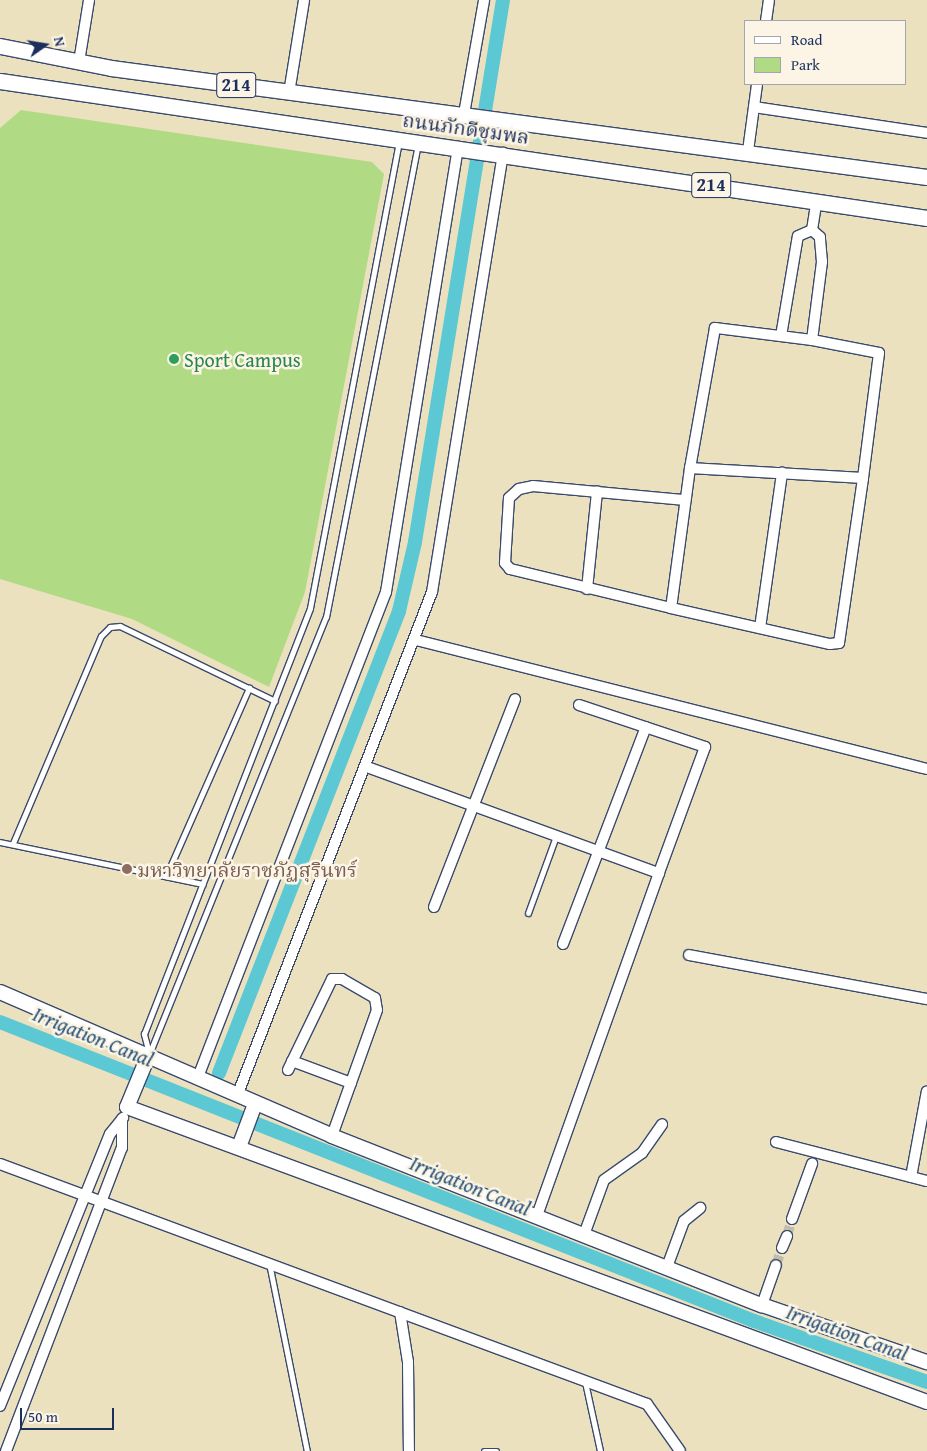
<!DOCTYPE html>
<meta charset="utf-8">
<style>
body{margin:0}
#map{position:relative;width:927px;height:1451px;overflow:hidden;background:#ebe1bf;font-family:"Gentium Book Plus","Noto Serif Thai",serif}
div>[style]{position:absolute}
.green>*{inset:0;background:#b1da85}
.canal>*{height:14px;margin:-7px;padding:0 7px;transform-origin:7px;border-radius:7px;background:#5cc8d4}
.street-tunnel>*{height:10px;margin-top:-5px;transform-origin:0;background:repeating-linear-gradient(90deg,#c1bdac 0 10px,transparent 0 15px)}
.roads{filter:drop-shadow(1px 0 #3a4a6d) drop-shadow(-1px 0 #3a4a6d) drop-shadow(0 1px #3a4a6d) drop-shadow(0 -1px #3a4a6d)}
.lane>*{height:5px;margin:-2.5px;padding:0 2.5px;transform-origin:2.5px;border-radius:2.5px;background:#fff}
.street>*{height:10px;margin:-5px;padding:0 5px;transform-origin:5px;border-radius:5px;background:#fff}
.secondary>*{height:14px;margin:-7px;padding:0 7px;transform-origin:7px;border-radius:7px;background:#fff}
.primary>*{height:15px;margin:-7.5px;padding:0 7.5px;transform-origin:7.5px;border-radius:7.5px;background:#fff}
.dots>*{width:14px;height:14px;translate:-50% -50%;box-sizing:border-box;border:2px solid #fcf5e5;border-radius:50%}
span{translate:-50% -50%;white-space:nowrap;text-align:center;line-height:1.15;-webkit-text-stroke:5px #fcf5e5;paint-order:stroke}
.shield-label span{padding:1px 4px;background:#fcf5e5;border:1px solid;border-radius:4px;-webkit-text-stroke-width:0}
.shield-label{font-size:19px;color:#1b2f5e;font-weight:700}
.street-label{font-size:20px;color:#1b2f5e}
.leisure-label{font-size:20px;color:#27864d}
.left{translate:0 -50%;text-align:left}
.education-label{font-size:20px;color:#785e54}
.water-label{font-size:21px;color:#2b557c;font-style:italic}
.legend{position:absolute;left:744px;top:20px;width:162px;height:65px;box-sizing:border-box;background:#fcf5e5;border:1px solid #a2a6af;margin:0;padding:6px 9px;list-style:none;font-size:15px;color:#1b2f5e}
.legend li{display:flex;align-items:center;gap:10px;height:25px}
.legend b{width:25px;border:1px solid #a2a6af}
.north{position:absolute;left:20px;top:20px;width:50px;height:50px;-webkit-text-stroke:4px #fcf5e5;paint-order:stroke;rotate:77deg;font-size:14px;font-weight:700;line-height:20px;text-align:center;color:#1b2f5e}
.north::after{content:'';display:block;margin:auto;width:18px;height:22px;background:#1b2f5e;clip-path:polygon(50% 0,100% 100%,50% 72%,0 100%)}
.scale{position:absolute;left:20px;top:1408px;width:94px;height:22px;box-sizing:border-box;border:2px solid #1b2f5e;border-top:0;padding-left:6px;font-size:15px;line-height:18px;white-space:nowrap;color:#1b2f5e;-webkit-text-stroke:4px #fcf5e5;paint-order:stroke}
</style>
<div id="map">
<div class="green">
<div style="clip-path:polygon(21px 110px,372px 162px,384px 174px,305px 592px,269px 687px,132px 619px,0 579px,0 128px)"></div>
</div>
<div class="canal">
<div style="left:0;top:1022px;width:811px;rotate:21.63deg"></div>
<div style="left:754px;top:1321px;width:183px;rotate:19.4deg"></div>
<div style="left:219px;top:1073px;width:496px;rotate:-68.7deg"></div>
<div style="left:399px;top:611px;width:71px;rotate:-76.9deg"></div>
<div style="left:415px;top:542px;width:549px;rotate:-80.78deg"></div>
</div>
<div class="street-tunnel">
<div style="left:787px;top:1236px;width:18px;rotate:-74deg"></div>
<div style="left:776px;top:1265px;width:18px;rotate:-71deg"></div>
</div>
<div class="roads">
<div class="lane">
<div style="left:0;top:842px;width:207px;rotate:11.7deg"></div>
<div style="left:13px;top:843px;width:225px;rotate:-67deg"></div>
<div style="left:101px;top:636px;width:13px;rotate:-45deg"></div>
<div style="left:110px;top:627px;width:10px;rotate:-6deg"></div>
<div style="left:120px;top:626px;width:172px;rotate:25.8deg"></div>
<div style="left:166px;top:876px;width:206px;rotate:-66.2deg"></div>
<div style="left:528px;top:913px;width:82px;rotate:-70deg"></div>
<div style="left:150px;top:1052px;width:469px;rotate:-68deg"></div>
<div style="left:326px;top:617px;width:482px;rotate:-79deg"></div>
<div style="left:149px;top:1053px;width:20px;rotate:-105deg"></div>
<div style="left:144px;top:1034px;width:457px;rotate:-68.7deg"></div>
<div style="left:310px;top:608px;width:474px;rotate:-79.2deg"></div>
<div style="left:269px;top:1263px;width:192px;rotate:78.6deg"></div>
<div style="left:585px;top:1382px;width:71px;rotate:77.7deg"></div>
<div style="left:484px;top:1451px;width:12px"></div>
</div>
<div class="street">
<div style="left:766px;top:21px;width:21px;rotate:-82deg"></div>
<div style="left:79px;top:62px;width:63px;rotate:-80.8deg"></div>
<div style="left:289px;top:93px;width:94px;rotate:-80.8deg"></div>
<div style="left:754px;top:107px;width:175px;rotate:8.5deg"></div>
<div style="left:464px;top:114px;width:116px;rotate:-80deg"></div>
<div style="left:748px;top:151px;width:68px;rotate:-82.3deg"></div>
<div style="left:781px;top:336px;width:101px;rotate:-80.4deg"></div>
<div style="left:798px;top:236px;width:15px;rotate:-23deg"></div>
<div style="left:812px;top:340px;width:98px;rotate:-172.9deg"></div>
<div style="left:715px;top:328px;width:142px;rotate:100.1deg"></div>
<div style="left:690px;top:468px;width:173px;rotate:3.3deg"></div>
<div style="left:863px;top:478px;width:126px;rotate:-82.7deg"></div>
<div style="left:879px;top:353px;width:68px;rotate:-169deg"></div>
<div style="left:812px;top:340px;width:79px;rotate:-82.7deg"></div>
<div style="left:822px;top:262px;width:25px;rotate:-95deg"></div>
<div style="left:820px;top:237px;width:11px;rotate:-139deg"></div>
<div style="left:812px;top:230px;width:26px;rotate:-81deg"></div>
<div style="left:690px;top:468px;width:141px;rotate:97.7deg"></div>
<div style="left:671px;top:608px;width:163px;rotate:12.8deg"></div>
<div style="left:830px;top:644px;width:9px;rotate:-6deg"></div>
<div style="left:839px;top:643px;width:167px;rotate:-81.7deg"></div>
<div style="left:587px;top:589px;width:98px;rotate:-84.1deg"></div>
<div style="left:671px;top:608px;width:166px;rotate:-166.4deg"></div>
<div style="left:510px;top:569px;width:8px;rotate:-130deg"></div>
<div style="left:505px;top:563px;width:65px;rotate:-86.5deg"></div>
<div style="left:509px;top:498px;width:13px;rotate:-42deg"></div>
<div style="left:519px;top:489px;width:14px;rotate:-12deg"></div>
<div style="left:533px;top:486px;width:153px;rotate:5.3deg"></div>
<div style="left:760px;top:628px;width:157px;rotate:-81.9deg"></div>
<div style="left:416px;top:640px;width:527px;rotate:14.17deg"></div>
<div style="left:579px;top:705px;width:133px;rotate:18.4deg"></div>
<div style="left:705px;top:747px;width:134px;rotate:110.1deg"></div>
<div style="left:367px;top:767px;width:311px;rotate:20deg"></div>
<div style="left:659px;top:873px;width:363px;rotate:109.6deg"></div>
<div style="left:434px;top:907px;width:223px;rotate:-68.7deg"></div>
<div style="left:563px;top:944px;width:232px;rotate:-69.1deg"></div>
<div style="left:689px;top:955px;width:242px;rotate:10.5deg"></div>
<div style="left:292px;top:1061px;width:63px;rotate:20.4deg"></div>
<div style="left:288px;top:1070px;width:101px;rotate:-64.2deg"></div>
<div style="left:332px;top:979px;width:10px"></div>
<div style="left:342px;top:979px;width:38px;rotate:30deg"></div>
<div style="left:375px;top:998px;width:12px;rotate:81deg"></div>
<div style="left:377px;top:1010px;width:134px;rotate:109.7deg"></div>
<div style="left:198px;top:1077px;width:520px;rotate:-68.81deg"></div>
<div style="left:386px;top:592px;width:451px;rotate:-80.8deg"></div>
<div style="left:237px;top:1096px;width:540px;rotate:-68.85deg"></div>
<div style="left:432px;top:592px;width:445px;rotate:-80.8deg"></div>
<div style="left:776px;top:1142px;width:156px;rotate:14.5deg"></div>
<div style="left:0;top:1164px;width:690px;rotate:20.35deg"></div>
<div style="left:647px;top:1404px;width:57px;rotate:54.9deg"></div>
<div style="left:911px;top:1177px;width:87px;rotate:-79.5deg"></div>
<div style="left:792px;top:1219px;width:59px;rotate:-70deg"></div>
<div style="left:585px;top:1232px;width:55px;rotate:-69.9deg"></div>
<div style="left:604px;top:1180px;width:47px;rotate:-35.4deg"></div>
<div style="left:642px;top:1153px;width:35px;rotate:-55deg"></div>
<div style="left:782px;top:1248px;width:13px;rotate:-67deg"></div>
<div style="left:667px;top:1267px;width:49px;rotate:-69.7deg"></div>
<div style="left:684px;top:1221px;width:21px;rotate:-39deg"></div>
<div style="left:762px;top:1305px;width:42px;rotate:-70.7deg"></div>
<div style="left:400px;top:1312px;width:51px;rotate:80.9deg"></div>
<div style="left:408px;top:1362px;width:89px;rotate:89.4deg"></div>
<div style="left:0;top:1406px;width:293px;rotate:-68deg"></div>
<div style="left:110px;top:1134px;width:21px;rotate:-51deg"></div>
<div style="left:6px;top:1451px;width:324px;rotate:-69.1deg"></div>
<div style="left:122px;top:1148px;width:29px;rotate:-90deg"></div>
</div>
<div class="secondary">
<div style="left:0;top:992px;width:362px;rotate:23.4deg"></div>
<div style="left:332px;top:1136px;width:462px;rotate:21.5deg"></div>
<div style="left:762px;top:1305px;width:175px;rotate:19.1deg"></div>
<div style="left:149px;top:1054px;width:57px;rotate:112.5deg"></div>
<div style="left:127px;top:1107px;width:853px;rotate:20.24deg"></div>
<div style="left:239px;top:1147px;width:46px;rotate:-69.6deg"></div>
</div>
<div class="primary">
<div style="left:0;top:46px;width:113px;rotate:11.2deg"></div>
<div style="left:111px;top:68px;width:823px;rotate:7.61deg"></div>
<div style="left:0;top:81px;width:937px;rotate:8.41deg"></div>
</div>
</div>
<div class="dots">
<div style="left:174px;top:359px;background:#2e9e5b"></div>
<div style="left:127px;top:869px;background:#8d6e63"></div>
</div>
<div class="shield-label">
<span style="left:236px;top:85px">214</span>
<span style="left:711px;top:185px">214</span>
</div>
<div class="street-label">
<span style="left:466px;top:128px;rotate:8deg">ถนนภักดีชุมพล</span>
</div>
<div class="leisure-label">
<span class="left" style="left:184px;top:359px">Sport Campus</span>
</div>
<div class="education-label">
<span class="left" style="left:137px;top:869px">มหาวิทยาลัยราชภัฏสุรินทร์</span>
</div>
<div class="water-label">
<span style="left:93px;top:1037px;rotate:22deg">Irrigation Canal</span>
<span style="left:470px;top:1186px;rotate:22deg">Irrigation Canal</span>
<span style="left:847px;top:1333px;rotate:20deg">Irrigation Canal</span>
</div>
<ul class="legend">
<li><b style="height:6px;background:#fff"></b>Road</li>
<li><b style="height:14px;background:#b1da85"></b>Park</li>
</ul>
<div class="north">N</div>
<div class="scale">50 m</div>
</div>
